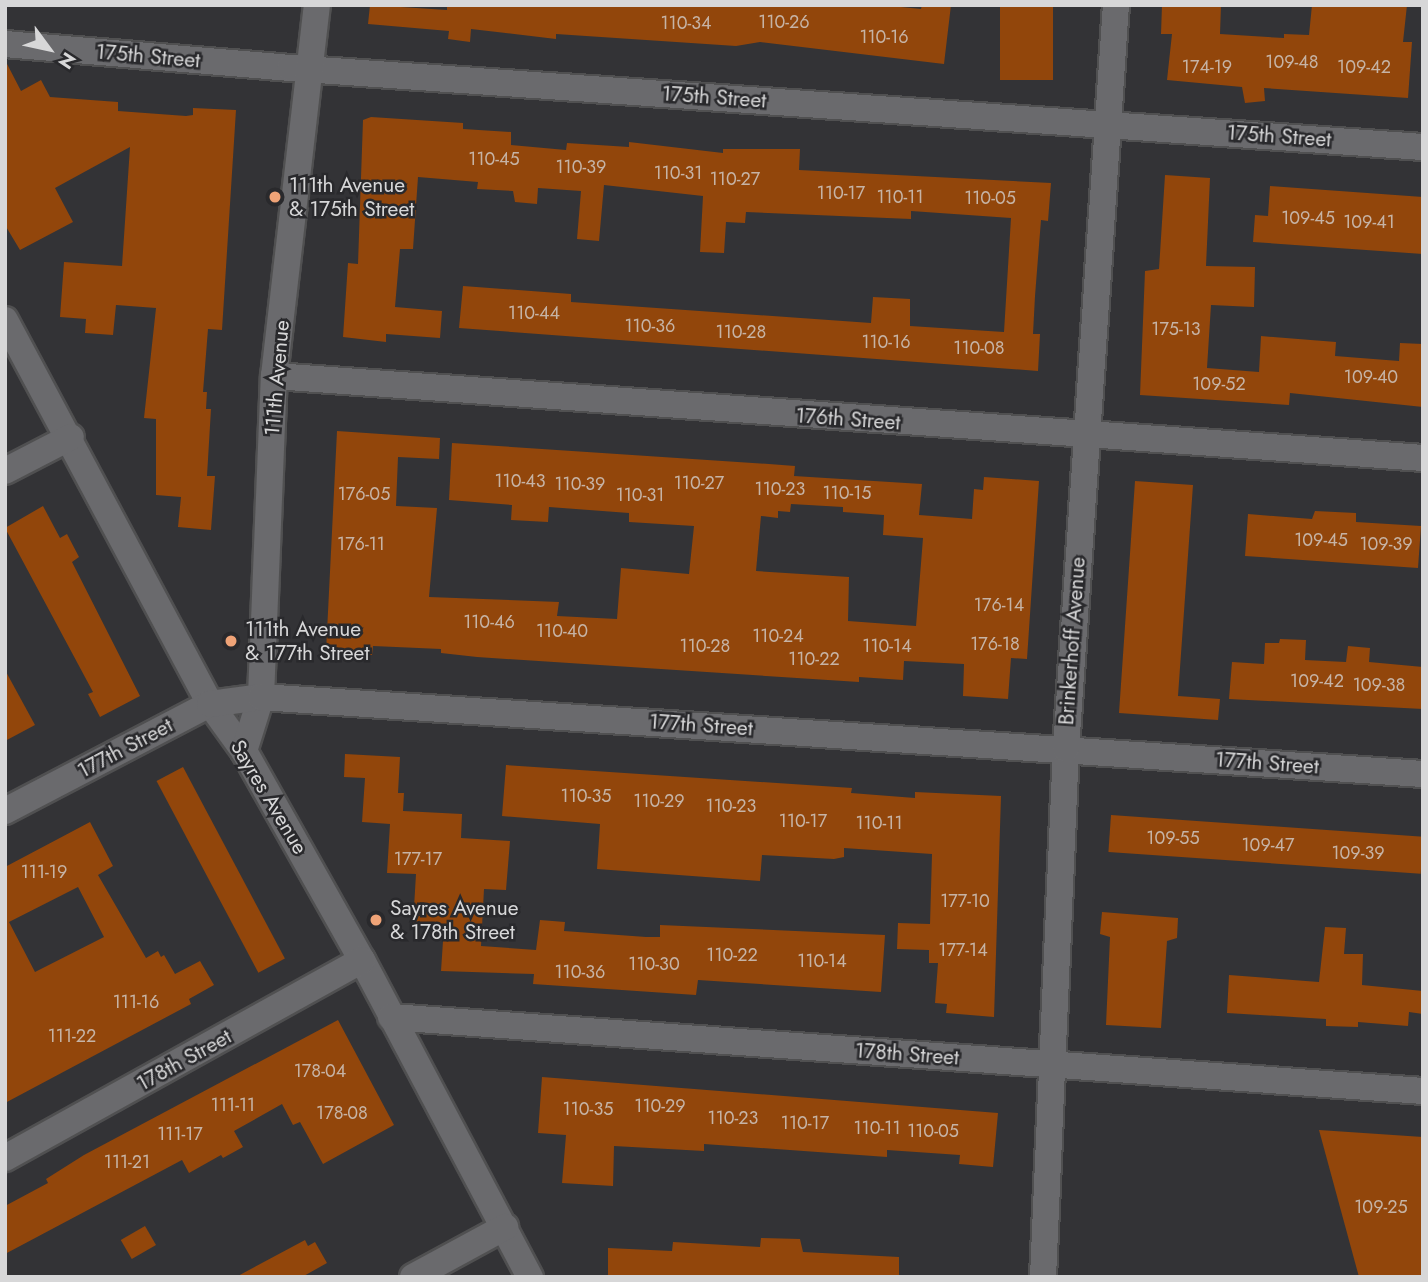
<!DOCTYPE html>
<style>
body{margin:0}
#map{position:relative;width:1428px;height:1282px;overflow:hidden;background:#333336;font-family:Jost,sans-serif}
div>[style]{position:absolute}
.building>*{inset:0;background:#92460b;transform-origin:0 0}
.roads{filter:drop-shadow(2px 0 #505051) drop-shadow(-2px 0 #505051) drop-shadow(0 2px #505051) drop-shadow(0 -2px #505051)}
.street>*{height:26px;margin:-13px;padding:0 13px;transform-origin:13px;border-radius:13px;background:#6a6a6d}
.dots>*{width:19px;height:19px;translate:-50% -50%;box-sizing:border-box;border:4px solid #29292c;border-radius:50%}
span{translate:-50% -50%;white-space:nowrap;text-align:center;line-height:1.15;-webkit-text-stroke:5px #29292c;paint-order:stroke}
.number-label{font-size:18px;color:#c6b3a5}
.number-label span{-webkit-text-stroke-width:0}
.street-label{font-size:21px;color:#d7d7d8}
.poi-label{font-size:21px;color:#d7d7d8}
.left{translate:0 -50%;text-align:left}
.frame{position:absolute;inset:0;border:7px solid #d7d7d8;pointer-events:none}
.north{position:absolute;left:14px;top:14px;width:70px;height:70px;-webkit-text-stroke:5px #29292c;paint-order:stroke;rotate:123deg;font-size:19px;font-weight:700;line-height:28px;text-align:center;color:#d7d7d8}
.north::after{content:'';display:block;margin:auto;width:24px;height:32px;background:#d7d7d8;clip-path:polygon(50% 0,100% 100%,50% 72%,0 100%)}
</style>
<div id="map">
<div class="building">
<div style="clip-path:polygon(370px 5px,447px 10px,447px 5px,881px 5px,921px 9px,922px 5px,951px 5px,944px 64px,760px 42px,736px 46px,556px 34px,556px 39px,471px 29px,470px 42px,448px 39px,449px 31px,368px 24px)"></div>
<div style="left:1000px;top:5px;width:53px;height:75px"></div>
<div style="clip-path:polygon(1162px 5px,1221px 5px,1220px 34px,1284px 38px,1284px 34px,1309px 35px,1312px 5px,1407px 5px,1403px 42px,1412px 42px,1408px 98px,1264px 88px,1265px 101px,1245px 103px,1242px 87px,1167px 80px,1172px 34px,1161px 34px)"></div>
<div style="clip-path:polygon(5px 60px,21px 91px,41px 80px,50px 97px,118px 102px,118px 111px,186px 116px,193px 115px,193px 108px,236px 110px,222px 330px,208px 329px,203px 392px,207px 392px,206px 409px,211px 409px,207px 476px,215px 476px,211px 530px,178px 527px,181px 497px,156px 495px,156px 419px,144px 418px,156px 308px,116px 305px,113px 335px,85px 333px,86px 319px,60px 317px,64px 262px,122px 266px,130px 147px,55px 188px,73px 222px,20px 250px,5px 225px)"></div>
<div style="clip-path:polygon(371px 117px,463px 123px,463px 129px,511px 132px,511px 145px,566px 150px,567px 143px,629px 147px,629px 142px,723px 153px,723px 149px,800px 149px,799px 170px,1051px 183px,1048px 221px,1041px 220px,1035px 296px,1033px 334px,1040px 334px,1038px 371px,459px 328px,463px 286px,571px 294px,571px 302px,871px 323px,873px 297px,910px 299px,910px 326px,1004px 332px,1011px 218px,911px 211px,911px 219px,746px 212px,745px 223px,726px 222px,724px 253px,700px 252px,703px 196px,604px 185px,599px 241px,577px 239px,581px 191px,538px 188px,537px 204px,515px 202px,513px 191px,477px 189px,478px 182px,418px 177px,413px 249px,400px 249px,395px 307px,442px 311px,440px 338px,386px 334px,386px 342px,343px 337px,348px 263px,358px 264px,363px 120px)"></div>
<div style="clip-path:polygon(1165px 175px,1210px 178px,1206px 266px,1255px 267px,1254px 307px,1211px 305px,1207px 368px,1259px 372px,1261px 336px,1336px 342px,1335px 356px,1399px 361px,1400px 343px,1423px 344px,1423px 407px,1290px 393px,1289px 405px,1140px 395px,1145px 271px,1159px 269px)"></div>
<div style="clip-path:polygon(1270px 186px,1423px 197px,1423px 254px,1253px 242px,1255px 215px,1268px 216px)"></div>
<div style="clip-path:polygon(evenodd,337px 431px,440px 438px,439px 459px,398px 457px,396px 506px,437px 508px,429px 597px,559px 602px,557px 616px,617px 619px,621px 568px,689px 574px,694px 526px,629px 522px,629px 513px,549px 507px,548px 522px,511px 520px,512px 505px,449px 500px,452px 443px,769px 464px,795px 466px,794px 476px,922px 484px,919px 515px,972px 519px,974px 489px,983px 490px,984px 477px,1039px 481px,1027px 659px,1011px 658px,1008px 699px,963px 696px,964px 664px,904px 661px,903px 680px,859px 677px,859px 682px,477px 657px,441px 653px,441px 649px,373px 646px,372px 655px,326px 652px,337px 431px,791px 504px,843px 507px,843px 512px,884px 515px,883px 535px,923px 538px,916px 626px,848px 621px,849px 577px,756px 571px,761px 516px,778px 518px,778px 511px,790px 512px,791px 504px)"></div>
<div style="clip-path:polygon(1135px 481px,1193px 485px,1178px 696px,1220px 699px,1218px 720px,1119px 713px)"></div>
<div style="clip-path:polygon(43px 506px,60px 538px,67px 534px,79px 557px,72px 562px,140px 696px,100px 717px,88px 694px,93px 692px,5px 528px)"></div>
<div style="clip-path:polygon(1315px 511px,1356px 513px,1356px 522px,1421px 526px,1418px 568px,1245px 556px,1248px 514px,1312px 519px)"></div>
<div style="clip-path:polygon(1280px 639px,1306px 640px,1305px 660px,1346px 662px,1348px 646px,1370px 648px,1369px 662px,1423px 667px,1423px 709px,1229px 699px,1232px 662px,1264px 664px,1265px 643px,1279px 643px)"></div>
<div style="clip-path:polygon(5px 670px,35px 725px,5px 741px)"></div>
<div style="clip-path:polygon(345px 754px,400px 757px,398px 793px,404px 793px,403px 811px,462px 814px,461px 838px,510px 841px,506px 890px,484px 889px,481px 946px,536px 950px,540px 920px,565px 922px,564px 931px,646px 937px,660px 937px,660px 925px,885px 935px,881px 992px,698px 980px,696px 995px,533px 984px,534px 974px,441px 971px,444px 926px,413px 924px,416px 874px,387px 873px,390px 824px,362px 822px,365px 778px,344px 777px)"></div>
<div style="clip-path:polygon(506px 765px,852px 788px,851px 793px,915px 798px,915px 792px,1001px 796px,994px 1017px,946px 1013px,947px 1004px,935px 1003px,938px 963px,929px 963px,929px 950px,897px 949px,898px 923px,930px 924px,932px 854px,844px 848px,844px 857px,834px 859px,762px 855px,760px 881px,597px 869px,600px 824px,502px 816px)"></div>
<div style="left:183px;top:767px;width:217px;height:30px;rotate:62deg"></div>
<div style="left:1111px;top:815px;width:313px;height:37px;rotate:4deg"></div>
<div style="clip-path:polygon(evenodd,90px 822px,113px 866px,98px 875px,146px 958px,158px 951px,161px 957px,164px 955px,175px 974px,200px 961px,214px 985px,189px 999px,191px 1004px,5px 1103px,5px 867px,90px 822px,78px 887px,104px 937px,35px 972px,9px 922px,78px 887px)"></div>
<div style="clip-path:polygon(1102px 912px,1178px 918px,1177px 938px,1167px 941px,1161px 1028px,1106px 1025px,1110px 937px,1100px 934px)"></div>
<div style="clip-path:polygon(1325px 927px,1346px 928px,1344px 954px,1363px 954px,1362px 985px,1423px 991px,1423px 1014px,1409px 1012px,1408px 1026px,1358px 1022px,1358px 1027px,1326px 1026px,1326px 1019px,1227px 1013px,1229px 975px,1319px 982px)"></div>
<div style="clip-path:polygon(338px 1020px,394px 1125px,323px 1164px,300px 1122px,293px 1125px,282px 1104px,234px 1131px,243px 1147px,223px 1158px,221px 1155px,189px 1173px,182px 1160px,5px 1254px,5px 1206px,48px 1183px,46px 1179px,84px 1155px)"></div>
<div style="clip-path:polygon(542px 1077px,998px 1113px,993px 1167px,959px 1164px,960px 1155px,887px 1150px,887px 1157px,704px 1144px,704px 1151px,614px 1146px,613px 1186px,562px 1183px,566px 1135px,538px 1133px)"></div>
<div style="clip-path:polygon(1319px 1130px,1423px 1137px,1423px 1277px,1359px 1277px)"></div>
<div style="left:145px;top:1226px;width:22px;height:28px;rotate:60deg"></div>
<div style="clip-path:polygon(761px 1238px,800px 1239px,803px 1252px,899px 1257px,899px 1277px,608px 1277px,608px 1248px,672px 1251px,673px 1242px,760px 1247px)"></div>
<div style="clip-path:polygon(305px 1240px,308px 1246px,315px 1242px,327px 1263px,302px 1277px,236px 1277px)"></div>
</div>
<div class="roads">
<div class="street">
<div style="left:5px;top:44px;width:286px;rotate:4.8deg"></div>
<div style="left:290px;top:68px;width:1136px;rotate:3.99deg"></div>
<div style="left:5px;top:320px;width:435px;rotate:61.9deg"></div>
<div style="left:210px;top:704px;width:58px;rotate:54.1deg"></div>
<div style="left:244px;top:751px;width:240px;rotate:60.6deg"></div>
<div style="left:362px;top:960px;width:359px;rotate:62.1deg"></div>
<div style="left:274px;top:376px;width:1152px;rotate:4.08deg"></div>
<div style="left:5px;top:471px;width:74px;rotate:-27.3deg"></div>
<div style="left:244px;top:751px;width:57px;rotate:-72.5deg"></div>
<div style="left:261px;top:697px;width:321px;rotate:-87.7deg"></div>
<div style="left:274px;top:376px;width:373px;rotate:-83.4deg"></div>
<div style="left:5px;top:811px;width:231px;rotate:-27.6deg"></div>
<div style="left:210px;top:704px;width:51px;rotate:-7.8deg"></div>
<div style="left:261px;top:697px;width:1165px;rotate:3.79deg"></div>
<div style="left:391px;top:1017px;width:1035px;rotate:4.1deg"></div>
<div style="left:5px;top:1158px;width:408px;rotate:-29deg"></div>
<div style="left:413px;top:1277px;width:105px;rotate:-28.5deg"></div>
<div style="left:1043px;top:1277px;width:529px;rotate:-87.51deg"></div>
<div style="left:1066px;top:749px;width:746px;rotate:-86.16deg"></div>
</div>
</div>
<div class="dots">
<div style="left:275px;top:197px;background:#efa377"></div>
<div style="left:231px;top:641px;background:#efa377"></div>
<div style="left:376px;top:920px;background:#efa377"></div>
</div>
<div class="number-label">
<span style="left:784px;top:22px">110-26</span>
<span style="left:686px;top:23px">110-34</span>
<span style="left:884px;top:37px">110-16</span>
<span style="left:1292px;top:62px">109-48</span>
<span style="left:1207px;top:67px">174-19</span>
<span style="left:1364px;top:67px">109-42</span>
<span style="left:494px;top:159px">110-45</span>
<span style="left:581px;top:167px">110-39</span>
<span style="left:678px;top:173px">110-31</span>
<span style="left:735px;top:179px">110-27</span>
<span style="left:841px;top:193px">110-17</span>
<span style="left:900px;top:197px">110-11</span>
<span style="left:990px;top:198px">110-05</span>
<span style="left:1308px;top:218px">109-45</span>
<span style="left:1369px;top:222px">109-41</span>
<span style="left:534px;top:313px">110-44</span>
<span style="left:650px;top:326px">110-36</span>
<span style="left:1176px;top:329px">175-13</span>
<span style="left:741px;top:332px">110-28</span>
<span style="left:886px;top:342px">110-16</span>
<span style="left:979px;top:348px">110-08</span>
<span style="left:1371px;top:377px">109-40</span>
<span style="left:1219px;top:384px">109-52</span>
<span style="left:520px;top:481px">110-43</span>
<span style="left:699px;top:483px">110-27</span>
<span style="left:580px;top:484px">110-39</span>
<span style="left:780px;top:489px">110-23</span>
<span style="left:847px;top:493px">110-15</span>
<span style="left:364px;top:494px">176-05</span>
<span style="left:640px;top:495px">110-31</span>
<span style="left:1321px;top:540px">109-45</span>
<span style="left:361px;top:544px">176-11</span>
<span style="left:1386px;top:544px">109-39</span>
<span style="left:999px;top:605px">176-14</span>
<span style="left:489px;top:622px">110-46</span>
<span style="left:562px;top:631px">110-40</span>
<span style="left:778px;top:636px">110-24</span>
<span style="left:995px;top:644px">176-18</span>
<span style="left:705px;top:646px">110-28</span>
<span style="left:887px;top:646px">110-14</span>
<span style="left:814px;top:659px">110-22</span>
<span style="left:1317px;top:681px">109-42</span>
<span style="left:1379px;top:685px">109-38</span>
<span style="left:586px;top:796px">110-35</span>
<span style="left:659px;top:801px">110-29</span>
<span style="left:731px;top:806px">110-23</span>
<span style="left:803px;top:821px">110-17</span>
<span style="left:879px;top:823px">110-11</span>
<span style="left:1173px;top:838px">109-55</span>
<span style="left:1268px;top:845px">109-47</span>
<span style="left:1358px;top:853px">109-39</span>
<span style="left:418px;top:859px">177-17</span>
<span style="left:44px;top:872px">111-19</span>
<span style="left:965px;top:901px">177-10</span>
<span style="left:963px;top:950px">177-14</span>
<span style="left:732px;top:955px">110-22</span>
<span style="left:822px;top:961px">110-14</span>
<span style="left:654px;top:964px">110-30</span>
<span style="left:580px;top:972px">110-36</span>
<span style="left:136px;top:1002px">111-16</span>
<span style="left:72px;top:1036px">111-22</span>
<span style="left:320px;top:1071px">178-04</span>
<span style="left:233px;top:1105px">111-11</span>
<span style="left:660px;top:1106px">110-29</span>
<span style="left:588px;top:1109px">110-35</span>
<span style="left:342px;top:1113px">178-08</span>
<span style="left:733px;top:1118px">110-23</span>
<span style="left:805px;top:1123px">110-17</span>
<span style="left:877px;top:1128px">110-11</span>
<span style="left:933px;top:1131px">110-05</span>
<span style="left:180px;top:1134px">111-17</span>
<span style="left:127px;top:1162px">111-21</span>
<span style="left:1381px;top:1207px">109-25</span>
</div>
<div class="street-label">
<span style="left:148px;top:56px;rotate:5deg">175th Street</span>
<span style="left:714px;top:97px;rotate:4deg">175th Street</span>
<span style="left:1279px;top:136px;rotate:4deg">175th Street</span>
<span style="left:277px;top:378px;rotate:-85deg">111th Avenue</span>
<span style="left:848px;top:419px;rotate:4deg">176th Street</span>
<span style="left:1072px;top:641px;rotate:-86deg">Brinkerhoff Avenue</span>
<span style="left:701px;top:725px;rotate:4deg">177th Street</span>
<span style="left:125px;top:748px;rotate:-28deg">177th Street</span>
<span style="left:1267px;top:763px;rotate:4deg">177th Street</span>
<span style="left:269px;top:797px;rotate:59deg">Sayres Avenue</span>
<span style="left:907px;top:1054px;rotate:4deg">178th Street</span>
<span style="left:184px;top:1060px;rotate:-29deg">178th Street</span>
</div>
<div class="poi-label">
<span class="left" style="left:289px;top:197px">111th Avenue<br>&amp; 175th Street</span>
<span class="left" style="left:245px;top:641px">111th Avenue<br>&amp; 177th Street</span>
<span class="left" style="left:390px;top:920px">Sayres Avenue<br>&amp; 178th Street</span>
</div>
<div class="frame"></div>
<div class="north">N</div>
</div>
